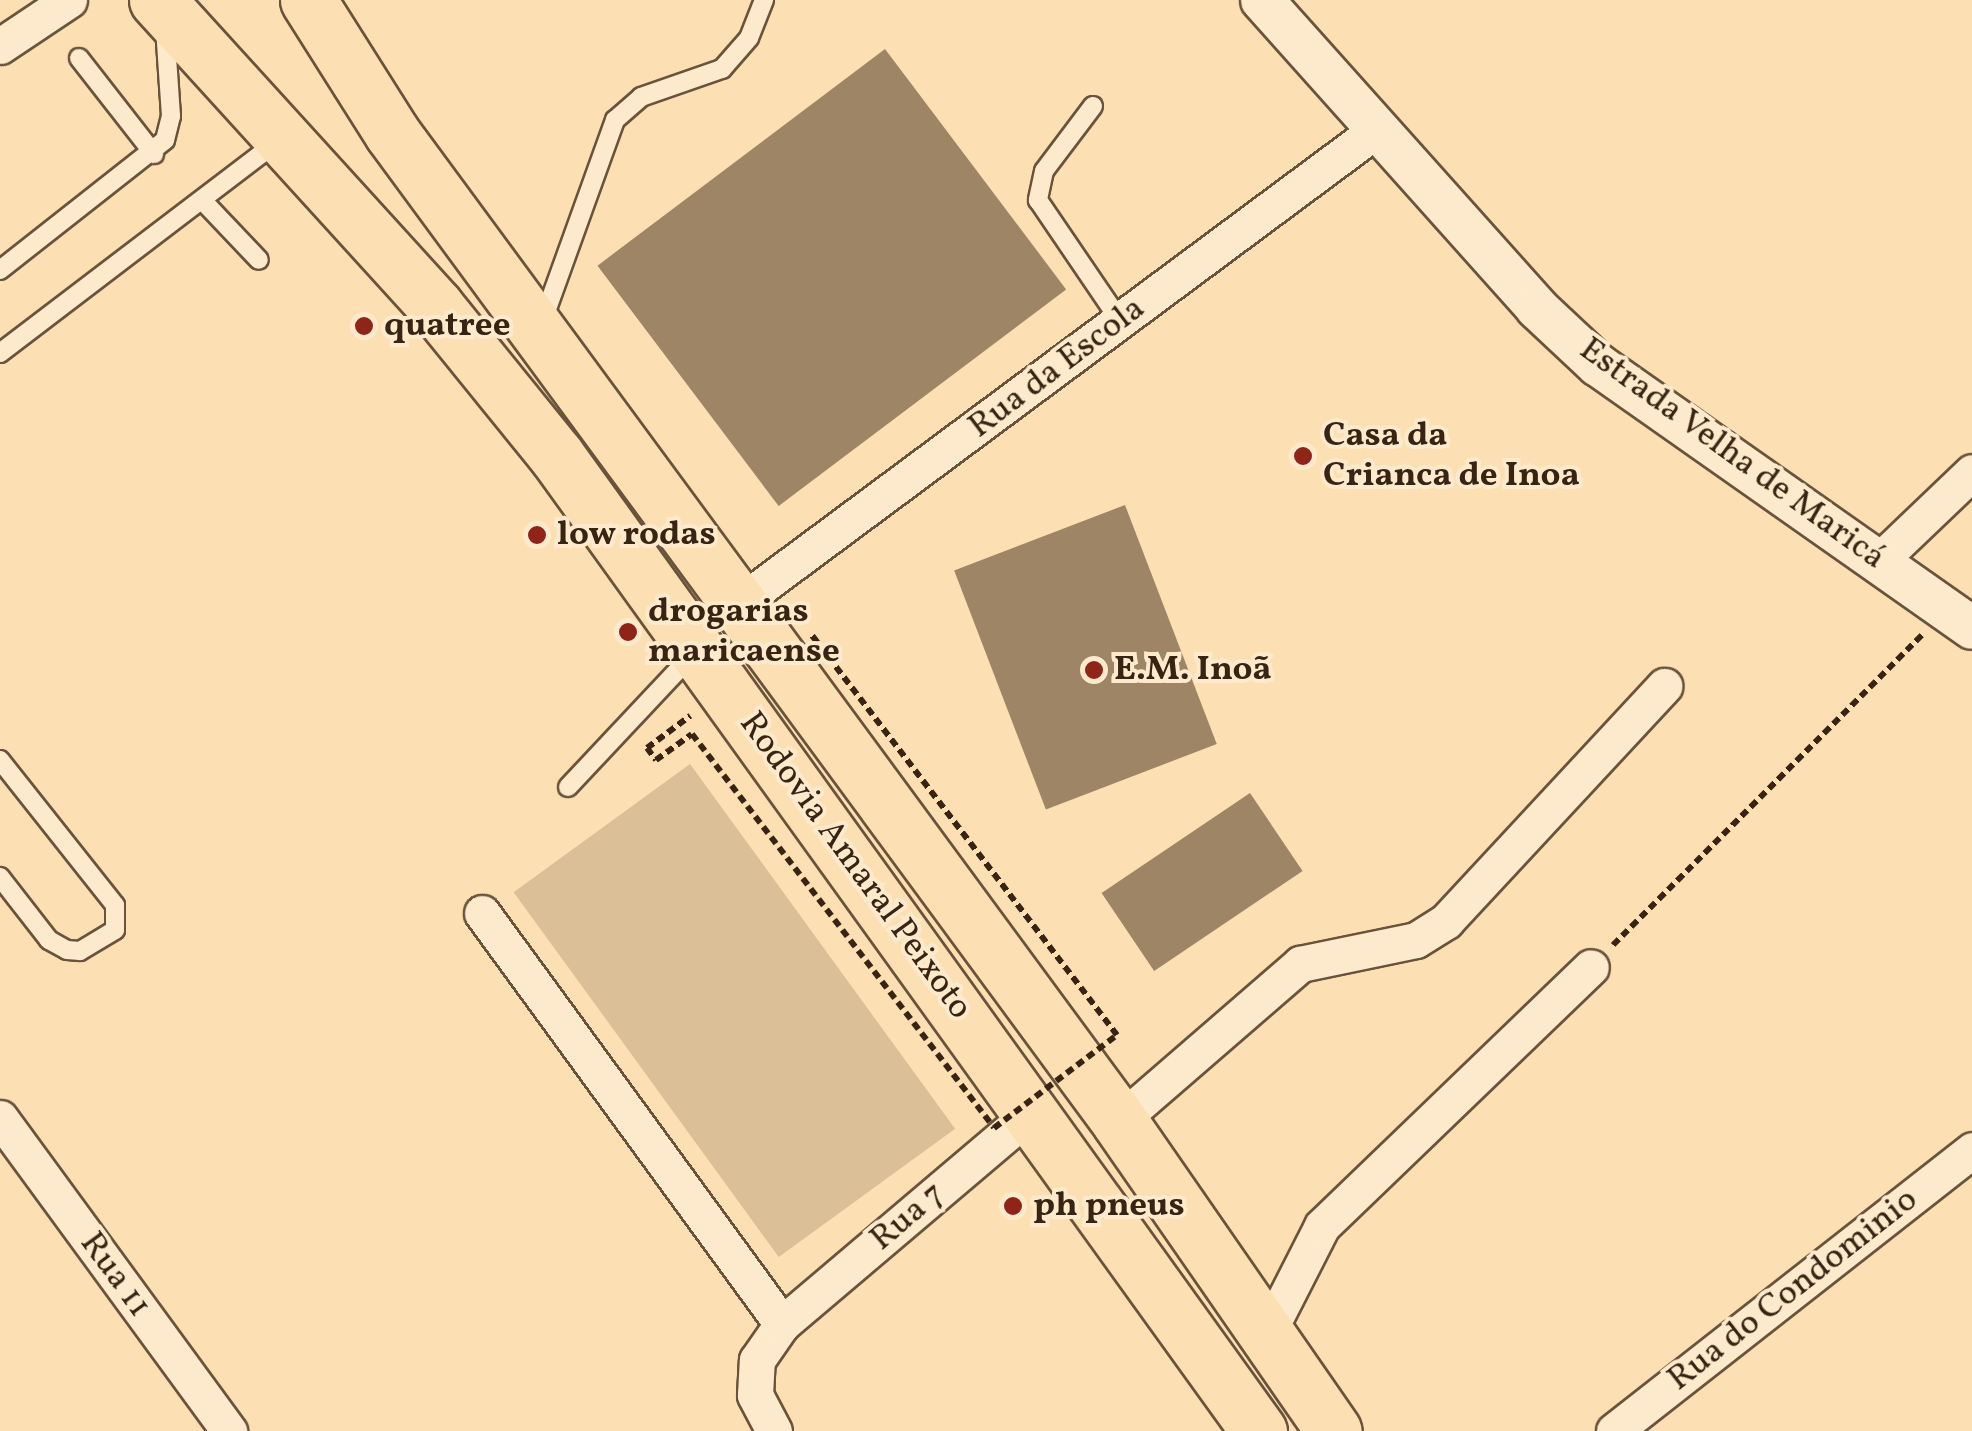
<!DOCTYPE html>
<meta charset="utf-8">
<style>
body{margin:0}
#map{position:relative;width:1972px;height:1431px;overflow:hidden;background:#fcdfb2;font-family:Vollkorn,serif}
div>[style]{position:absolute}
.green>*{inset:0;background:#dbbf97;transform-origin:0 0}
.building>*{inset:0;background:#9e8566;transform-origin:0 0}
.path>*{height:6px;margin-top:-3px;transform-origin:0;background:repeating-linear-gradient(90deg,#392413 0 8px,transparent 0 13px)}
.roads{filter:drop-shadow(2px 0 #6a533b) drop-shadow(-2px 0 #6a533b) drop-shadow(0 2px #6a533b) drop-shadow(0 -2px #6a533b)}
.service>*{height:18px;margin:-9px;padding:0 9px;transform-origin:9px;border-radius:9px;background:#fdeacd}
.minor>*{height:35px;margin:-17.5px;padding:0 17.5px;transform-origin:17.5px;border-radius:17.5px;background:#fdeacd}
.tertiary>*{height:42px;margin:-21px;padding:0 21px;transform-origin:21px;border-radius:21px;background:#fdeacd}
.trunk>*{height:55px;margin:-27.5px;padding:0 27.5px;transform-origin:27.5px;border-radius:27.5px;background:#fcdfb2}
.path-bridge>*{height:6px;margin-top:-3px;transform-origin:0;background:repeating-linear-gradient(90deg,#392413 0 8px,transparent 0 13px)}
.dots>*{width:28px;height:28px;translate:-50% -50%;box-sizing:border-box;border:5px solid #fdeacd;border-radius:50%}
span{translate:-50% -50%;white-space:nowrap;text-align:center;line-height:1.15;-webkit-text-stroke:8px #fdeacd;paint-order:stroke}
.poi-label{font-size:35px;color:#392413;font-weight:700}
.left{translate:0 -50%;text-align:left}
.street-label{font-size:35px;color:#392413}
</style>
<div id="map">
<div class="green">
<div style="left:690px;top:764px;width:451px;height:218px;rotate:54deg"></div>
</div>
<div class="building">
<div style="left:885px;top:49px;width:301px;height:360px;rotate:53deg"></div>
<div style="left:1125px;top:505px;width:256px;height:183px;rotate:69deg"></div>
<div style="left:1250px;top:793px;width:94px;height:179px;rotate:56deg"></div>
</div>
<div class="path">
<div style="left:647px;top:748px;width:54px;rotate:-36.7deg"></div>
<div style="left:647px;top:748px;width:15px;rotate:53deg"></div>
<div style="left:656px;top:760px;width:44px;rotate:-35.8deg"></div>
<div style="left:1613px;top:945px;width:438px;rotate:-45.1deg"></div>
</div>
<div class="roads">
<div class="service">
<div style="left:79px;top:58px;width:122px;rotate:52deg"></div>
<div style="left:1093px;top:106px;width:81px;rotate:127deg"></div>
<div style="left:1044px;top:171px;width:30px;rotate:102deg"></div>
<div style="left:1038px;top:200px;width:144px;rotate:55.8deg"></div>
<div style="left:203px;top:201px;width:81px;rotate:46.5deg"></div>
<div style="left:0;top:270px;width:210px;rotate:-38.2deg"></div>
<div style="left:165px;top:140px;width:25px;rotate:-76deg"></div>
<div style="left:171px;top:116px;width:87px;rotate:-93.9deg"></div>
<div style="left:543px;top:320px;width:213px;rotate:-70.2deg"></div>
<div style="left:615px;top:120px;width:35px;rotate:-41deg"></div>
<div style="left:641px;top:97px;width:86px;rotate:-19.1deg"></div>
<div style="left:722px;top:69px;width:41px;rotate:-48.9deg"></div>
<div style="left:749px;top:38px;width:41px;rotate:-68.5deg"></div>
<div style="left:0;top:353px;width:350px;rotate:-37.3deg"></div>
<div style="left:0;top:760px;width:185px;rotate:51.6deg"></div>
<div style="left:115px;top:905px;width:25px;rotate:90deg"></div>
<div style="left:115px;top:930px;width:41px;rotate:149deg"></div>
<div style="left:80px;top:951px;width:13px;rotate:-176deg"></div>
<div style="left:67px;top:950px;width:21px;rotate:-151deg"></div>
<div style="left:49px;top:940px;width:80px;rotate:-127.9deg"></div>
<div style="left:568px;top:787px;width:184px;rotate:-46.8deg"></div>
</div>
<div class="minor">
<div style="left:0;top:46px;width:83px;rotate:-33.7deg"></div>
<div style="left:1880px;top:560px;width:127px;rotate:-43.7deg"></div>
<div style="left:738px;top:604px;width:793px;rotate:-36.6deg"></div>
<div style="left:482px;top:913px;width:509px;rotate:53.87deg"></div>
<div style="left:0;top:1118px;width:388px;rotate:53.8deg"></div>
<div style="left:1119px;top:1121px;width:240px;rotate:-40.9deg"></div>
<div style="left:1300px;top:964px;width:118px;rotate:-11.7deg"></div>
<div style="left:1416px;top:940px;width:36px;rotate:-32deg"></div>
<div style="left:1446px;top:921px;width:321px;rotate:-47.1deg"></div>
<div style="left:1266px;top:1336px;width:123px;rotate:-63deg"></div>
<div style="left:1322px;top:1226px;width:373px;rotate:-43.9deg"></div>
<div style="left:774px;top:1431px;width:41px;rotate:-117.8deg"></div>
<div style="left:755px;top:1395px;width:35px;rotate:-87deg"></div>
<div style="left:757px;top:1360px;width:44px;rotate:-55.2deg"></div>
<div style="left:782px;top:1324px;width:329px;rotate:-40.3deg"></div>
<div style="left:1614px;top:1431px;width:455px;rotate:-38.1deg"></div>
</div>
<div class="tertiary">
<div style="left:1262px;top:0;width:413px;rotate:48.2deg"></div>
<div style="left:1537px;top:308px;width:83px;rotate:43.1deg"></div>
<div style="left:1598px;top:365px;width:457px;rotate:35.1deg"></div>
</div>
<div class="trunk">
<div style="left:157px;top:0;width:415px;rotate:47.7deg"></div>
<div style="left:436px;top:307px;width:191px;rotate:51deg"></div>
<div style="left:556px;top:455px;width:1203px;rotate:54.24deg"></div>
<div style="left:308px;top:0;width:157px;rotate:57.7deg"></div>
<div style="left:392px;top:133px;width:1227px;rotate:53.65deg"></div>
<div style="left:1119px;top:1121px;width:377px;rotate:55.3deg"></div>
</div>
</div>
<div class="path-bridge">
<div style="left:692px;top:734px;width:496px;rotate:52.5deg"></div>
<div style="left:994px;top:1128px;width:154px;rotate:-37.1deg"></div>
<div style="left:1117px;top:1035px;width:504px;rotate:-127.35deg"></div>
</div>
<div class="dots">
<div style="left:364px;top:326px;background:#8f2418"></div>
<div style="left:1303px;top:456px;background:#8f2418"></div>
<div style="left:537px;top:535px;background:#8f2418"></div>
<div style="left:628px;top:632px;background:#8f2418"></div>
<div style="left:1094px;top:670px;background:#8f2418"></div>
<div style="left:1013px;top:1206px;background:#8f2418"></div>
</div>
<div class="poi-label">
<span class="left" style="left:384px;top:326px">quatree</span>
<span class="left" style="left:1323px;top:456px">Casa da<br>Crianca de Inoa</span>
<span class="left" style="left:557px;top:535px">low rodas</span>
<span class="left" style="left:648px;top:632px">drogarias<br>maricaense</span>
<span class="left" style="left:1114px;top:670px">E.M. Inoã</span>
<span class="left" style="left:1033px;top:1206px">ph pneus</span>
</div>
<div class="street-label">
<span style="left:1057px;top:368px;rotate:-37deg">Rua da Escola</span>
<span style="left:1732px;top:454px;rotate:36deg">Estrada Velha de Maricá</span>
<span style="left:855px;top:866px;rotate:54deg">Rodovia Amaral Peixoto</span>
<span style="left:908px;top:1217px;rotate:-40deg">Rua 7</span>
<span style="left:115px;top:1275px;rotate:54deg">Rua 11</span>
<span style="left:1793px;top:1290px;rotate:-38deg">Rua do Condominio</span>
</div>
</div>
